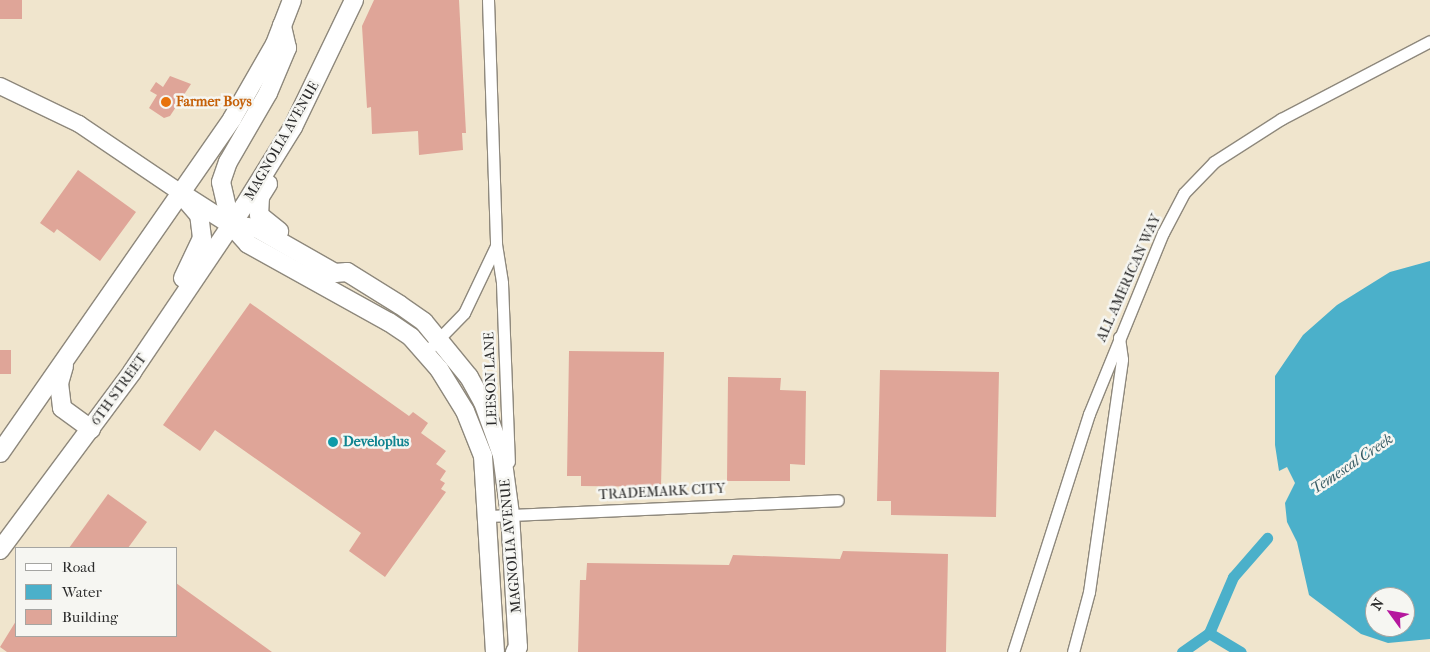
<!DOCTYPE html>
<style>
body{margin:0}
#map{position:relative;width:1430px;height:652px;overflow:hidden;background:#f0e5cd;font-family:"IM FELL French Canon",serif}
div>[style]{position:absolute}
.water>*{inset:0;background:#4bb0ca}
.canal>*{height:11px;margin:-5.5px;padding:0 5.5px;transform-origin:5.5px;border-radius:5.5px;background:#4bb0ca}
.building>*{inset:0;background:#dfa598;transform-origin:0 0}
.roads{filter:drop-shadow(1px 0 #8e887c) drop-shadow(-1px 0 #8e887c) drop-shadow(0 1px #8e887c) drop-shadow(0 -1px #8e887c)}
.street>*{height:11px;margin:-5.5px;padding:0 5.5px;transform-origin:5.5px;border-radius:5.5px;background:#fff}
.secondary>*{height:16px;margin:-8px;padding:0 8px;transform-origin:8px;border-radius:8px;background:#fff}
.primary>*{height:18px;margin:-9px;padding:0 9px;transform-origin:9px;border-radius:9px;background:#fff}
.dots>*{width:14px;height:14px;translate:-50% -50%;box-sizing:border-box;border:2px solid #f6f6f2;border-radius:50%}
span{translate:-50% -50%;white-space:nowrap;text-align:center;line-height:1.15;-webkit-text-stroke:5px #f6f6f2;paint-order:stroke}
.food-label{font-size:14px;color:#c56008;font-weight:700}
.left{translate:0 -50%;text-align:left}
.street-label{font-size:14px;color:#2b2b2b}
.culture-label{font-size:14px;color:#0d838f;font-weight:700}
.water-label{font-size:15px;color:#365a63;font-style:italic}
.legend{position:absolute;left:15px;top:547px;width:162px;height:90px;box-sizing:border-box;background:#f6f6f2;border:1px solid #a5a5a2;margin:0;padding:6px 9px;list-style:none;font-size:15px;color:#2b2b2b}
.legend li{display:flex;align-items:center;gap:10px;height:25px}
.legend b{width:25px;border:1px solid #a5a5a2}
.north{position:absolute;left:1365px;top:587px;width:50px;height:50px;box-sizing:border-box;background:#f6f6f2;border:1px solid #a5a5a2;border-radius:50%;rotate:302deg;font-size:14px;font-weight:700;line-height:20px;text-align:center;color:#2b2b2b}
.north::after{content:'';display:block;margin:auto;width:18px;height:22px;background:#b5179e;clip-path:polygon(50% 0,100% 100%,50% 72%,0 100%)}
</style>
<div id="map">
<div class="water">
<div style="clip-path:polygon(evenodd,1430px 261px,1430px 639px,1388px 643px,1361px 634px,1309px 595px,1297px 542px,1287px 522px,1285px 503px,1295px 483px,1287px 467px,1279px 471px,1275px 445px,1275px 376px,1303px 335px,1337px 305px,1390px 272px,1430px 261px,1375px 597px,1405px 597px,1405px 627px,1375px 627px,1375px 597px)"></div>
</div>
<div class="canal">
<div style="left:1209px;top:633px;width:37px;rotate:31deg"></div>
<div style="left:1182px;top:652px;width:33px;rotate:-35deg"></div>
<div style="left:1209px;top:633px;width:61px;rotate:-66.8deg"></div>
<div style="left:1233px;top:577px;width:52px;rotate:-48.9deg"></div>
</div>
<div class="building">
<div style="left:0;top:0;width:22px;height:19px"></div>
<div style="clip-path:polygon(374px 0,459px 0,466px 133px,462px 133px,463px 150px,419px 155px,418px 131px,372px 134px,371px 107px,367px 108px,362px 26px)"></div>
<div style="clip-path:polygon(170px 76px,191px 84px,170px 116px,164px 118px,149px 108px,157px 95px,150px 91px,156px 82px,163px 87px)"></div>
<div style="clip-path:polygon(78px 170px,136px 212px,100px 261px,57px 229px,54px 233px,40px 223px)"></div>
<div style="clip-path:polygon(250px 303px,409px 416px,413px 412px,428px 423px,421px 433px,446px 451px,436px 464px,446px 471px,440px 480px,445px 483px,441px 489px,446px 492px,385px 577px,349px 551px,361px 533px,215px 430px,200px 451px,163px 425px)"></div>
<div style="left:0;top:350px;width:11px;height:24px"></div>
<div style="clip-path:polygon(569px 351px,664px 352px,661px 487px,581px 486px,581px 476px,567px 476px)"></div>
<div style="clip-path:polygon(880px 370px,999px 372px,996px 517px,891px 515px,891px 501px,877px 501px)"></div>
<div style="clip-path:polygon(728px 377px,781px 378px,780px 390px,806px 391px,805px 465px,790px 464px,790px 481px,727px 481px)"></div>
<div style="clip-path:polygon(108px 494px,147px 522px,128px 548px,69px 548px)"></div>
<div style="clip-path:polygon(843px 551px,948px 554px,946px 652px,578px 652px,580px 580px,586px 580px,587px 563px,729px 565px,733px 555px,840px 559px)"></div>
<div style="clip-path:polygon(176px 583px,272px 652px,7px 652px,0 647px,16px 621px,16px 636px,176px 636px)"></div>
</div>
<div class="roads">
<div class="street">
<div style="left:488px;top:0;width:244px;rotate:88.1deg"></div>
<div style="left:496px;top:244px;width:39px;rotate:81deg"></div>
<div style="left:502px;top:283px;width:179px;rotate:87.8deg"></div>
<div style="left:425px;top:353px;width:56px;rotate:-45.7deg"></div>
<div style="left:464px;top:313px;width:74px;rotate:-64.5deg"></div>
<div style="left:489px;top:516px;width:349px;rotate:-2.6deg"></div>
<div style="left:1013px;top:652px;width:250px;rotate:-72.3deg"></div>
<div style="left:1089px;top:414px;width:196px;rotate:-67.8deg"></div>
<div style="left:1163px;top:233px;width:45px;rotate:-62.3deg"></div>
<div style="left:1184px;top:193px;width:43px;rotate:-45.9deg"></div>
<div style="left:1214px;top:162px;width:80px;rotate:-32.7deg"></div>
<div style="left:1281px;top:119px;width:168px;rotate:-27.6deg"></div>
<div style="left:1073px;top:652px;width:62px;rotate:-75.1deg"></div>
<div style="left:1089px;top:592px;width:235px;rotate:-81.9deg"></div>
<div style="left:1122px;top:359px;width:22px;rotate:-98deg"></div>
</div>
<div class="secondary">
<div style="left:0;top:86px;width:88px;rotate:25.7deg"></div>
<div style="left:79px;top:124px;width:123px;rotate:34.1deg"></div>
</div>
<div class="primary">
<div style="left:268px;top:184px;width:15px;rotate:122deg"></div>
<div style="left:260px;top:197px;width:18px;rotate:93deg"></div>
<div style="left:259px;top:215px;width:26px;rotate:39deg"></div>
<div style="left:181px;top:193px;width:59px;rotate:32.6deg"></div>
<div style="left:231px;top:225px;width:25px;rotate:48deg"></div>
<div style="left:248px;top:244px;width:161px;rotate:29deg"></div>
<div style="left:389px;top:322px;width:27px;rotate:34deg"></div>
<div style="left:411px;top:337px;width:43px;rotate:48.8deg"></div>
<div style="left:439px;top:369px;width:49px;rotate:58.2deg"></div>
<div style="left:465px;top:411px;width:48px;rotate:68.2deg"></div>
<div style="left:483px;top:456px;width:196px;rotate:86.5deg"></div>
<div style="left:231px;top:225px;width:25px;rotate:7deg"></div>
<div style="left:256px;top:228px;width:91px;rotate:29.7deg"></div>
<div style="left:335px;top:273px;width:12px;rotate:-5deg"></div>
<div style="left:347px;top:272px;width:62px;rotate:31.9deg"></div>
<div style="left:400px;top:305px;width:29px;rotate:35deg"></div>
<div style="left:424px;top:322px;width:71px;rotate:50.7deg"></div>
<div style="left:469px;top:377px;width:29px;rotate:61deg"></div>
<div style="left:483px;top:402px;width:56px;rotate:70.3deg"></div>
<div style="left:502px;top:455px;width:60px;rotate:82.3deg"></div>
<div style="left:510px;top:514px;width:133px;rotate:86.6deg"></div>
<div style="left:518px;top:647px;width:6px;rotate:121deg"></div>
<div style="left:231px;top:225px;width:44px;rotate:-103.1deg"></div>
<div style="left:221px;top:182px;width:21px;rotate:-71deg"></div>
<div style="left:228px;top:162px;width:80px;rotate:-59.9deg"></div>
<div style="left:268px;top:93px;width:49px;rotate:-67.1deg"></div>
<div style="left:287px;top:48px;width:23px;rotate:-103deg"></div>
<div style="left:183px;top:278px;width:44px;rotate:-64.6deg"></div>
<div style="left:202px;top:238px;width:23px;rotate:-97deg"></div>
<div style="left:199px;top:215px;width:18px;rotate:-131deg"></div>
<div style="left:64px;top:366px;width:18px;rotate:106deg"></div>
<div style="left:59px;top:383px;width:25px;rotate:83deg"></div>
<div style="left:62px;top:408px;width:36px;rotate:36deg"></div>
<div style="left:0;top:453px;width:407px;rotate:-55.2deg"></div>
<div style="left:232px;top:119px;width:86px;rotate:-60.2deg"></div>
<div style="left:275px;top:44px;width:47px;rotate:-68.9deg"></div>
<div style="left:0;top:550px;width:222px;rotate:-53.4deg"></div>
<div style="left:132px;top:372px;width:200px;rotate:-56deg"></div>
<div style="left:244px;top:206px;width:93px;rotate:-58.2deg"></div>
<div style="left:293px;top:127px;width:141px;rotate:-64.3deg"></div>
</div>
</div>
<div class="dots">
<div style="left:166px;top:102px;background:#e8710a"></div>
<div style="left:333px;top:442px;background:#0f9aa8"></div>
</div>
<div class="food-label">
<span class="left" style="left:176px;top:102px">Farmer Boys</span>
</div>
<div class="street-label">
<span style="left:282px;top:141px;rotate:-60deg">MAGNOLIA AVENUE</span>
<span style="left:1129px;top:278px;rotate:-66deg">ALL AMERICAN WAY</span>
<span style="left:491px;top:379px;rotate:-92deg">LEESON LANE</span>
<span style="left:119px;top:390px;rotate:-54deg">6TH STREET</span>
<span style="left:662px;top:492px;rotate:-3deg">TRADEMARK CITY</span>
<span style="left:511px;top:546px;rotate:-95deg">MAGNOLIA AVENUE</span>
</div>
<div class="culture-label">
<span class="left" style="left:343px;top:442px">Developlus</span>
</div>
<div class="water-label">
<span style="left:1352px;top:464px;rotate:-34deg">Temescal Creek</span>
</div>
<ul class="legend">
<li><b style="height:6px;background:#fff"></b>Road</li>
<li><b style="height:14px;background:#4bb0ca"></b>Water</li>
<li><b style="height:14px;background:#dfa598"></b>Building</li>
</ul>
<div class="north">N</div>
</div>
